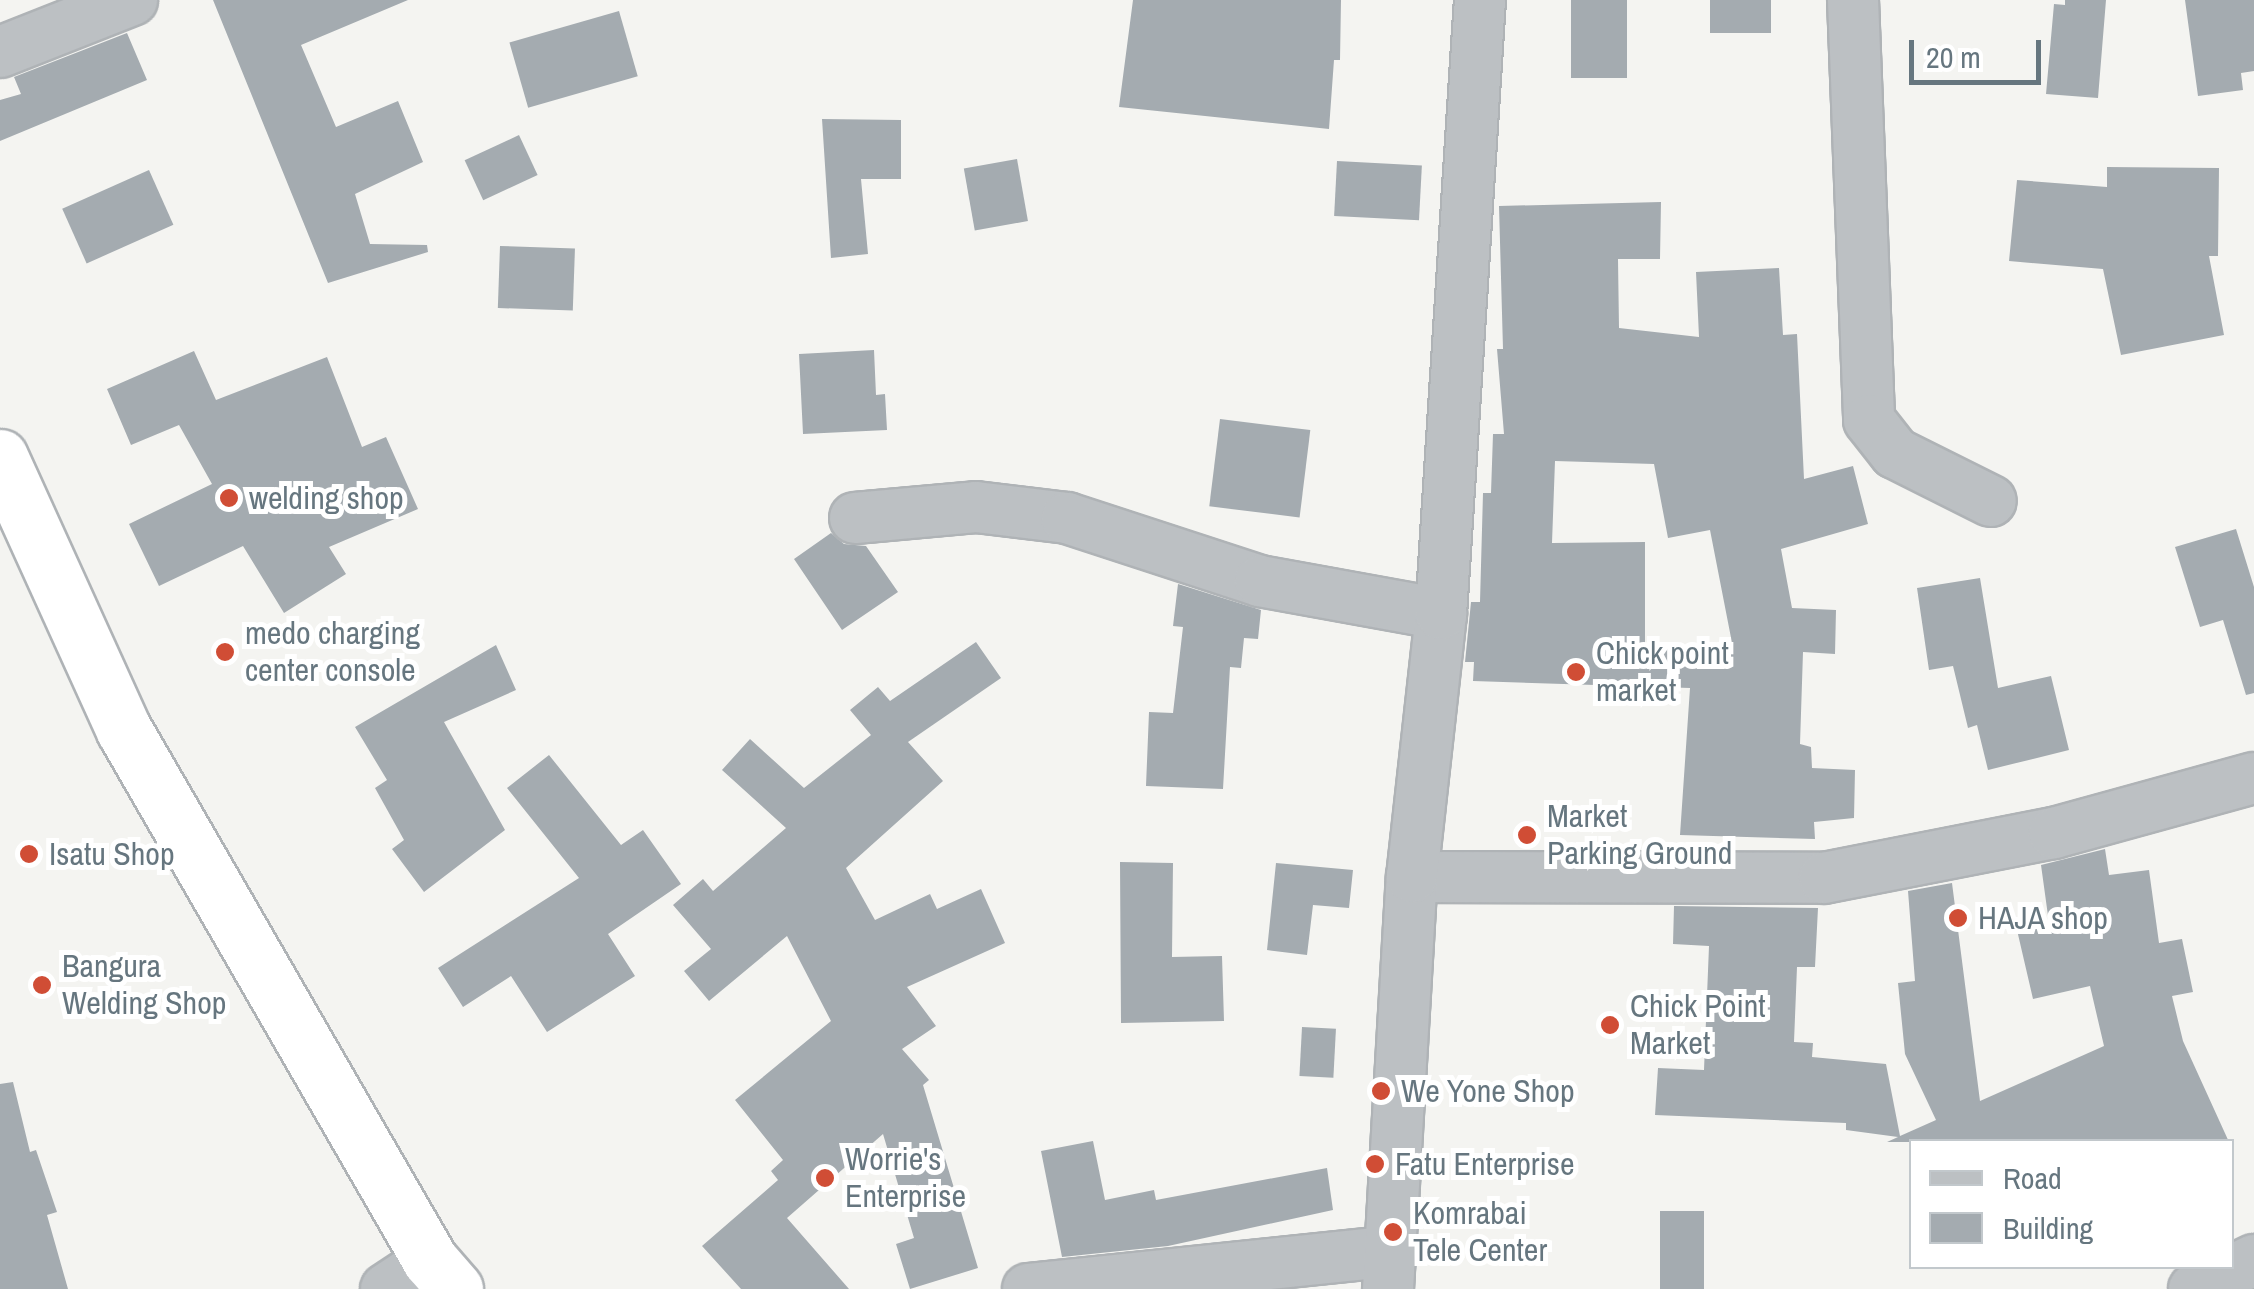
<!DOCTYPE html>
<style>
body{margin:0}
#map{position:relative;width:2254px;height:1289px;overflow:hidden;background:#f4f4f1;font-family:"Archivo Narrow",sans-serif}
div>[style]{position:absolute}
.building>*{inset:0;background:#a4abb0;transform-origin:0 0}
.roads{filter:drop-shadow(2px 0 #afb3b6) drop-shadow(-2px 0 #afb3b6) drop-shadow(0 2px #afb3b6) drop-shadow(0 -2px #afb3b6)}
.minor>*{height:50px;margin:-25px;padding:0 25px;transform-origin:25px;border-radius:25px;background:#bcc0c3}
.highway>*{height:55px;margin:-27.5px;padding:0 27.5px;transform-origin:27.5px;border-radius:27.5px;background:#fff}
.dots>*{width:28px;height:28px;translate:-50% -50%;box-sizing:border-box;border:5px solid #fff;border-radius:50%}
span{translate:-50% -50%;white-space:nowrap;text-align:center;line-height:1.15;-webkit-text-stroke:10px #fff;paint-order:stroke}
.poi-label{font-size:32px;color:#66767f}
.left{translate:0 -50%;text-align:left}
.legend{position:absolute;left:1909px;top:1139px;width:325px;height:130px;box-sizing:border-box;background:#fff;border:2px solid #c2c8cc;margin:0;padding:12px 18px;list-style:none;font-size:30px;color:#66767f}
.legend li{display:flex;align-items:center;gap:20px;height:50px}
.legend b{width:50px;border:2px solid #c2c8cc}
.scale{position:absolute;left:1909px;top:40px;width:132px;height:45px;box-sizing:border-box;border:5px solid #66767f;border-top:0;padding-left:12px;font-size:30px;line-height:35px;white-space:nowrap;color:#66767f;-webkit-text-stroke:8px #fff;paint-order:stroke}
</style>
<div id="map">
<div class="building">
<div style="clip-path:polygon(213px 0,408px 0,301px 45px,336px 127px,398px 101px,423px 162px,355px 194px,370px 244px,427px 245px,428px 252px,328px 283px)"></div>
<div style="clip-path:polygon(1133px 0,1341px 0,1340px 60px,1334px 60px,1329px 129px,1119px 107px)"></div>
<div style="left:1571px;top:0;width:56px;height:78px"></div>
<div style="left:1710px;top:0;width:61px;height:33px"></div>
<div style="clip-path:polygon(2065px 0,2106px 0,2098px 98px,2046px 94px,2054px 4px,2065px 5px)"></div>
<div style="clip-path:polygon(2185px 0,2254px 0,2254px 71px,2241px 73px,2243px 90px,2198px 96px)"></div>
<div style="left:619px;top:11px;width:68px;height:114px;rotate:74deg"></div>
<div style="clip-path:polygon(127px 33px,147px 80px,0 141px,0 100px,21px 94px,14px 77px)"></div>
<div style="clip-path:polygon(822px 119px,901px 120px,901px 179px,861px 179px,868px 254px,831px 258px)"></div>
<div style="left:519px;top:135px;width:44px;height:60px;rotate:65deg"></div>
<div style="left:1017px;top:159px;width:63px;height:54px;rotate:80deg"></div>
<div style="left:1337px;top:161px;width:85px;height:55px;rotate:3deg"></div>
<div style="clip-path:polygon(2107px 167px,2219px 168px,2218px 256px,2209px 256px,2224px 335px,2121px 355px,2103px 269px,2009px 261px,2017px 180px,2107px 187px)"></div>
<div style="left:149px;top:170px;width:60px;height:95px;rotate:66deg"></div>
<div style="clip-path:polygon(evenodd,1661px 202px,1660px 259px,1618px 259px,1619px 328px,1699px 337px,1696px 272px,1779px 268px,1783px 335px,1797px 334px,1804px 479px,1853px 466px,1868px 524px,1781px 549px,1792px 608px,1836px 610px,1835px 654px,1803px 652px,1800px 744px,1811px 747px,1812px 768px,1855px 770px,1854px 818px,1814px 822px,1815px 839px,1680px 835px,1690px 688px,1473px 681px,1474px 662px,1465px 662px,1471px 602px,1480px 602px,1483px 493px,1491px 493px,1493px 434px,1504px 434px,1497px 349px,1503px 349px,1499px 206px,1661px 202px,1555px 461px,1654px 464px,1668px 538px,1710px 530px,1733px 648px,1645px 646px,1645px 542px,1552px 543px,1555px 461px)"></div>
<div style="left:500px;top:246px;width:75px;height:62px;rotate:2deg"></div>
<div style="clip-path:polygon(874px 350px,876px 395px,885px 394px,887px 430px,803px 434px,799px 354px)"></div>
<div style="clip-path:polygon(194px 351px,216px 400px,327px 357px,362px 447px,386px 437px,418px 509px,329px 547px,346px 574px,284px 613px,243px 546px,159px 586px,129px 524px,212px 484px,179px 425px,131px 445px,107px 389px)"></div>
<div style="left:1220px;top:419px;width:91px;height:88px;rotate:7deg"></div>
<div style="clip-path:polygon(2236px 529px,2254px 587px,2254px 693px,2246px 695px,2223px 620px,2200px 627px,2175px 547px)"></div>
<div style="clip-path:polygon(831px 533px,844px 544px,866px 546px,898px 592px,842px 630px,794px 559px)"></div>
<div style="clip-path:polygon(1980px 578px,1998px 688px,2051px 676px,2069px 750px,1988px 770px,1977px 725px,1968px 728px,1953px 666px,1929px 670px,1917px 588px)"></div>
<div style="clip-path:polygon(1178px 584px,1261px 610px,1258px 639px,1244px 638px,1241px 668px,1230px 667px,1223px 789px,1146px 786px,1149px 712px,1173px 713px,1183px 627px,1173px 626px)"></div>
<div style="clip-path:polygon(976px 642px,1001px 678px,908px 742px,943px 781px,846px 868px,875px 920px,930px 894px,937px 909px,981px 889px,1005px 943px,907px 987px,936px 1026px,902px 1049px,929px 1080px,923px 1085px,978px 1268px,910px 1289px,896px 1244px,914px 1238px,883px 1134px,787px 1218px,849px 1289px,741px 1289px,702px 1246px,778px 1180px,771px 1171px,783px 1160px,735px 1100px,831px 1021px,787px 936px,709px 1001px,684px 971px,711px 949px,673px 905px,703px 879px,713px 891px,786px 828px,722px 770px,750px 739px,804px 788px,871px 735px,850px 710px,878px 687px,890px 701px)"></div>
<div style="clip-path:polygon(496px 645px,516px 690px,444px 722px,505px 830px,424px 892px,392px 849px,404px 840px,375px 788px,387px 780px,355px 727px)"></div>
<div style="clip-path:polygon(549px 755px,621px 845px,643px 830px,681px 884px,608px 934px,635px 976px,547px 1032px,511px 976px,463px 1007px,438px 968px,579px 878px,507px 788px)"></div>
<div style="clip-path:polygon(2105px 849px,2109px 875px,2149px 870px,2159px 943px,2182px 939px,2193px 992px,2172px 996px,2183px 1041px,2229px 1142px,1887px 1142px,1898px 1137px,1846px 1130px,1846px 1123px,1655px 1115px,1658px 1068px,1704px 1070px,1709px 946px,1673px 944px,1674px 906px,1818px 908px,1815px 967px,1797px 967px,1794px 1042px,1813px 1043px,1812px 1057px,1886px 1064px,1900px 1136px,1936px 1120px,1905px 1054px,1898px 983px,1915px 981px,1908px 891px,1952px 883px,1980px 1101px,2104px 1046px,2090px 986px,2033px 999px,2017px 930px,2049px 923px,2041px 865px)"></div>
<div style="clip-path:polygon(1120px 862px,1173px 863px,1172px 957px,1222px 956px,1224px 1021px,1121px 1023px)"></div>
<div style="clip-path:polygon(1276px 863px,1353px 870px,1349px 908px,1313px 905px,1307px 955px,1267px 950px)"></div>
<div style="left:1302px;top:1027px;width:34px;height:49px;rotate:3deg"></div>
<div style="clip-path:polygon(13px 1082px,30px 1152px,36px 1150px,57px 1212px,47px 1215px,68px 1289px,0 1289px,0 1084px)"></div>
<div style="clip-path:polygon(1093px 1141px,1105px 1200px,1154px 1190px,1156px 1200px,1327px 1168px,1333px 1210px,1168px 1246px,1062px 1257px,1041px 1151px)"></div>
<div style="left:1660px;top:1211px;width:44px;height:78px"></div>
</div>
<div class="roads">
<div class="minor">
<div style="left:1853px;top:0;width:420px;rotate:87.8deg"></div>
<div style="left:1869px;top:420px;width:42px;rotate:51.8deg"></div>
<div style="left:1895px;top:453px;width:107px;rotate:26.6deg"></div>
<div style="left:0;top:52px;width:142px;rotate:-21.5deg"></div>
<div style="left:855px;top:518px;width:121px;rotate:-5.2deg"></div>
<div style="left:976px;top:507px;width:92px;rotate:6.9deg"></div>
<div style="left:1067px;top:518px;width:203px;rotate:18.1deg"></div>
<div style="left:1260px;top:581px;width:184px;rotate:10.3deg"></div>
<div style="left:1412px;top:877px;width:412px;rotate:0.1deg"></div>
<div style="left:1824px;top:878px;width:234px;rotate:-11.1deg"></div>
<div style="left:2054px;top:833px;width:207px;rotate:-15.4deg"></div>
<div style="left:386px;top:1289px;width:53px;rotate:-33.4deg"></div>
<div style="left:1028px;top:1289px;width:362px;rotate:-5.9deg"></div>
<div style="left:1388px;top:1289px;width:413px;rotate:-86.7deg"></div>
<div style="left:1412px;top:877px;width:265px;rotate:-83.7deg"></div>
<div style="left:1441px;top:614px;width:615px;rotate:-86.37deg"></div>
<div style="left:2194px;top:1289px;width:67px;rotate:-25.8deg"></div>
</div>
<div class="highway">
<div style="left:0;top:457px;width:300px;rotate:65.6deg"></div>
<div style="left:124px;top:730px;width:612px;rotate:60deg"></div>
<div style="left:430px;top:1260px;width:38px;rotate:49deg"></div>
</div>
</div>
<div class="dots">
<div style="left:229px;top:498px;background:#d04d35"></div>
<div style="left:225px;top:652px;background:#d04d35"></div>
<div style="left:1576px;top:672px;background:#d04d35"></div>
<div style="left:1527px;top:835px;background:#d04d35"></div>
<div style="left:29px;top:854px;background:#d04d35"></div>
<div style="left:1958px;top:918px;background:#d04d35"></div>
<div style="left:42px;top:985px;background:#d04d35"></div>
<div style="left:1610px;top:1025px;background:#d04d35"></div>
<div style="left:1381px;top:1091px;background:#d04d35"></div>
<div style="left:1375px;top:1164px;background:#d04d35"></div>
<div style="left:825px;top:1178px;background:#d04d35"></div>
<div style="left:1393px;top:1232px;background:#d04d35"></div>
</div>
<div class="poi-label">
<span class="left" style="left:249px;top:498px">welding shop</span>
<span class="left" style="left:245px;top:652px">medo charging<br>center console</span>
<span class="left" style="left:1596px;top:672px">Chick point<br>market</span>
<span class="left" style="left:1547px;top:835px">Market<br>Parking Ground</span>
<span class="left" style="left:49px;top:854px">Isatu Shop</span>
<span class="left" style="left:1978px;top:918px">HAJA shop</span>
<span class="left" style="left:62px;top:985px">Bangura<br>Welding Shop</span>
<span class="left" style="left:1630px;top:1025px">Chick Point<br>Market</span>
<span class="left" style="left:1401px;top:1091px">We Yone Shop</span>
<span class="left" style="left:845px;top:1178px">Worrie's<br>Enterprise</span>
<span class="left" style="left:1395px;top:1164px">Fatu Enterprise</span>
<span class="left" style="left:1413px;top:1232px">Komrabai<br>Tele Center</span>
</div>
<ul class="legend">
<li><b style="height:12px;background:#bcc0c3"></b>Road</li>
<li><b style="height:28px;background:#a4abb0"></b>Building</li>
</ul>
<div class="scale">20 m</div>
</div>
